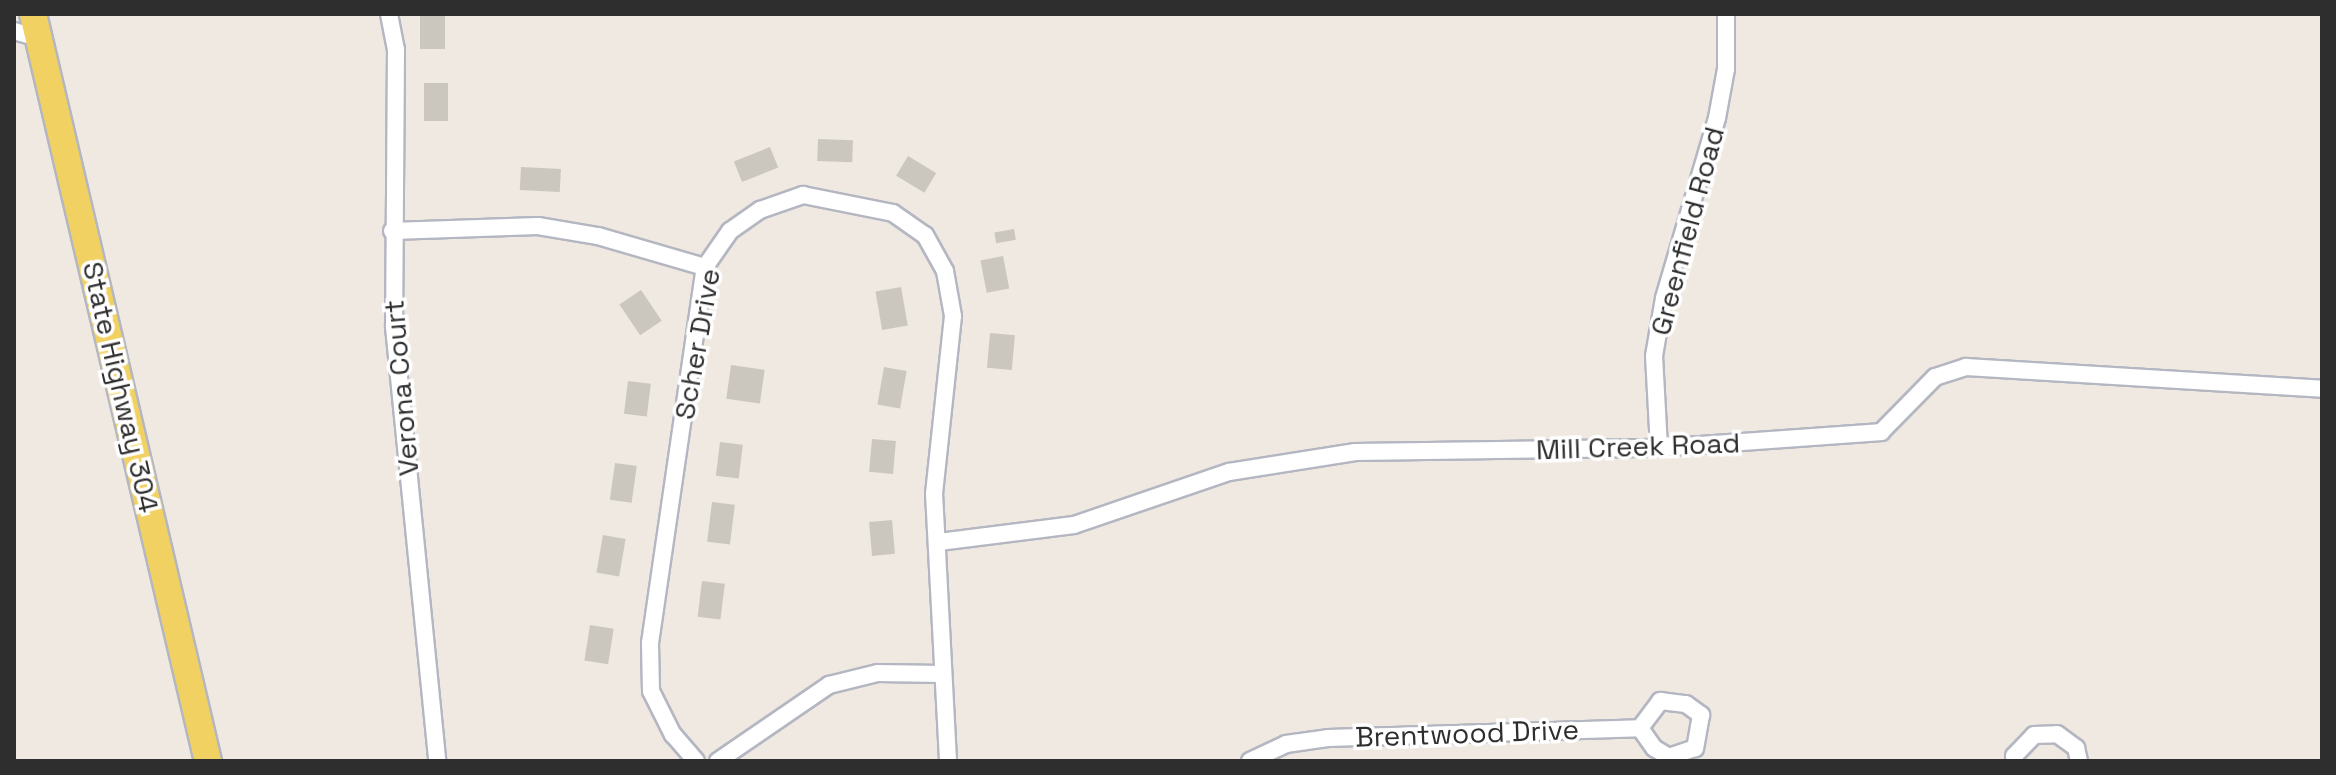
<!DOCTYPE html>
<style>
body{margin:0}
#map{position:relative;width:2336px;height:775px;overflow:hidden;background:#efe9e1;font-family:"Space Grotesk",sans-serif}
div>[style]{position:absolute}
.building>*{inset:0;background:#cbc7bf;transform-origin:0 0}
.roads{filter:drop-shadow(2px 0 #b4b7c1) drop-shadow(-2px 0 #b4b7c1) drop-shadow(0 2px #b4b7c1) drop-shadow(0 -2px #b4b7c1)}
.street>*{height:16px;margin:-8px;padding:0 8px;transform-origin:8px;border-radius:8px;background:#fff}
.primary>*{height:26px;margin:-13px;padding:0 13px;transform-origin:13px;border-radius:13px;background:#f2d163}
span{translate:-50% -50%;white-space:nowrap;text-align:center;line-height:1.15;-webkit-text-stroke:7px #fff;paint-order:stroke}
.street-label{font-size:28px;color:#2e2e2e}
.frame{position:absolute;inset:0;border:16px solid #2e2e2e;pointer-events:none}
</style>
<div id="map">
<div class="building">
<div style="left:420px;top:14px;width:25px;height:35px"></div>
<div style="left:424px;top:83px;width:24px;height:38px"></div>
<div style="left:818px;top:139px;width:35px;height:22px;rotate:2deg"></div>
<div style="left:770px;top:147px;width:22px;height:39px;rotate:68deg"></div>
<div style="left:908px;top:156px;width:33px;height:23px;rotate:31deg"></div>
<div style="left:521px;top:167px;width:40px;height:23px;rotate:3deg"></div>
<div style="left:1014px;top:229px;width:11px;height:20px;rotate:80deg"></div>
<div style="left:1003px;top:256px;width:33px;height:23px;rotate:79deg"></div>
<div style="left:901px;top:287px;width:39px;height:26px;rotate:80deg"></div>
<div style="left:641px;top:290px;width:37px;height:26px;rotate:56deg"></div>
<div style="left:990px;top:333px;width:25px;height:35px;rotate:5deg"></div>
<div style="left:731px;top:365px;width:34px;height:34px;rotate:8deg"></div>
<div style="left:884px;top:367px;width:23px;height:38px;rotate:10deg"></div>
<div style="left:628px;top:381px;width:23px;height:33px;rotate:7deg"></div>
<div style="left:872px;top:439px;width:24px;height:33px;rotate:5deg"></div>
<div style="left:720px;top:442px;width:23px;height:34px;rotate:7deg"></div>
<div style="left:615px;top:463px;width:22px;height:37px;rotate:8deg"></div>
<div style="left:712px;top:502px;width:23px;height:40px;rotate:7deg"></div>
<div style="left:892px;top:520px;width:34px;height:23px;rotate:85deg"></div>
<div style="left:603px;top:535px;width:23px;height:38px;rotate:10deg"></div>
<div style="left:702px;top:581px;width:23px;height:36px;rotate:7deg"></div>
<div style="left:590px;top:625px;width:24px;height:36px;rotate:9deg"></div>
</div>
<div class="roads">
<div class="street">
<div style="left:389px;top:14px;width:36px;rotate:79deg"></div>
<div style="left:396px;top:49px;width:278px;rotate:90.4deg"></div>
<div style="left:394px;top:327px;width:436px;rotate:84.3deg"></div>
<div style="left:14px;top:31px;width:26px;rotate:16deg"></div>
<div style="left:392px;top:231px;width:146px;rotate:-2deg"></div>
<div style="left:538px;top:226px;width:61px;rotate:9.5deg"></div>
<div style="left:598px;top:236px;width:111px;rotate:16.2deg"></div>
<div style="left:1659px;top:448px;width:92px;rotate:-93.1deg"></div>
<div style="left:1654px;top:356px;width:59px;rotate:-80.2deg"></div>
<div style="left:1664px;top:298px;width:188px;rotate:-73.6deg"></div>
<div style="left:1717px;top:118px;width:50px;rotate:-79.6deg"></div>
<div style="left:1726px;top:69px;width:55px;rotate:-90deg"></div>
<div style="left:939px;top:542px;width:136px;rotate:-7.2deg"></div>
<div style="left:1074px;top:525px;width:164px;rotate:-18.9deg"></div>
<div style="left:1229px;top:472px;width:128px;rotate:-9deg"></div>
<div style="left:1355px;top:452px;width:304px;rotate:-0.8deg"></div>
<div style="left:1659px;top:448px;width:223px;rotate:-4.1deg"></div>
<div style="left:1881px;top:432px;width:77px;rotate:-45.5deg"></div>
<div style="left:1935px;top:377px;width:33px;rotate:-18deg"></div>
<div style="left:1966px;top:367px;width:357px;rotate:3.5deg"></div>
<div style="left:1660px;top:701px;width:26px;rotate:7deg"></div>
<div style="left:1686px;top:704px;width:19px;rotate:36deg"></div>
<div style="left:1701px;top:715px;width:34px;rotate:100deg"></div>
<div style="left:1695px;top:748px;width:28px;rotate:161deg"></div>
<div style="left:1669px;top:757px;width:17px;rotate:-149deg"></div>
<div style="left:1654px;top:748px;width:24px;rotate:-125deg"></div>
<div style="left:1640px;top:728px;width:34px;rotate:-53deg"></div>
<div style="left:696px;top:761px;width:35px;rotate:-131deg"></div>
<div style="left:673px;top:735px;width:49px;rotate:-116.6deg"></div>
<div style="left:651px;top:691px;width:48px;rotate:-91.2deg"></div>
<div style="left:650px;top:643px;width:380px;rotate:-81.7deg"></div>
<div style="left:705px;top:267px;width:44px;rotate:-55.2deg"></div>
<div style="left:730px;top:231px;width:37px;rotate:-35deg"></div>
<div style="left:760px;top:210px;width:46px;rotate:-19.2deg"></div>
<div style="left:803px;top:195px;width:92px;rotate:11.3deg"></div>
<div style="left:893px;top:213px;width:39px;rotate:35deg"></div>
<div style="left:925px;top:235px;width:41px;rotate:60.9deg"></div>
<div style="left:945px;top:271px;width:46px;rotate:79.9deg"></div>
<div style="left:953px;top:316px;width:178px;rotate:96.1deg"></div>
<div style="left:934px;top:493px;width:268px;rotate:87deg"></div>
<div style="left:718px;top:761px;width:135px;rotate:-34.4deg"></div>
<div style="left:829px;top:685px;width:50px;rotate:-13.8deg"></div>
<div style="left:878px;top:673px;width:65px;rotate:0.9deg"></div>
<div style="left:1250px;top:761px;width:40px;rotate:-25deg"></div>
<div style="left:1286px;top:744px;width:42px;rotate:-8.1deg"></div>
<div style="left:1328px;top:738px;width:312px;rotate:-1.8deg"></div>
<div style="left:2015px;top:761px;width:5px;rotate:-101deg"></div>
<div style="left:2014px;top:756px;width:29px;rotate:-46deg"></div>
<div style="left:2034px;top:735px;width:23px;rotate:-2deg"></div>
<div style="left:2057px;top:734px;width:24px;rotate:36deg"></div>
<div style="left:2076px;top:748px;width:13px;rotate:77deg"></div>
</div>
<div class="primary">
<div style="left:33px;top:14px;width:767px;rotate:76.82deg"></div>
</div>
</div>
<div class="street-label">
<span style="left:1687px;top:231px;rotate:-75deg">Greenfield Road</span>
<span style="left:697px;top:344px;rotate:-80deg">Scher Drive</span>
<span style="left:121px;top:387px;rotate:77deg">State Highway 304</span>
<span style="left:401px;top:388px;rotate:-95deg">Verona Court</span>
<span style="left:1638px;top:446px;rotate:-2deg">Mill Creek Road</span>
<span style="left:1467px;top:733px;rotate:-2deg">Brentwood Drive</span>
</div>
<div class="frame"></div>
</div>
